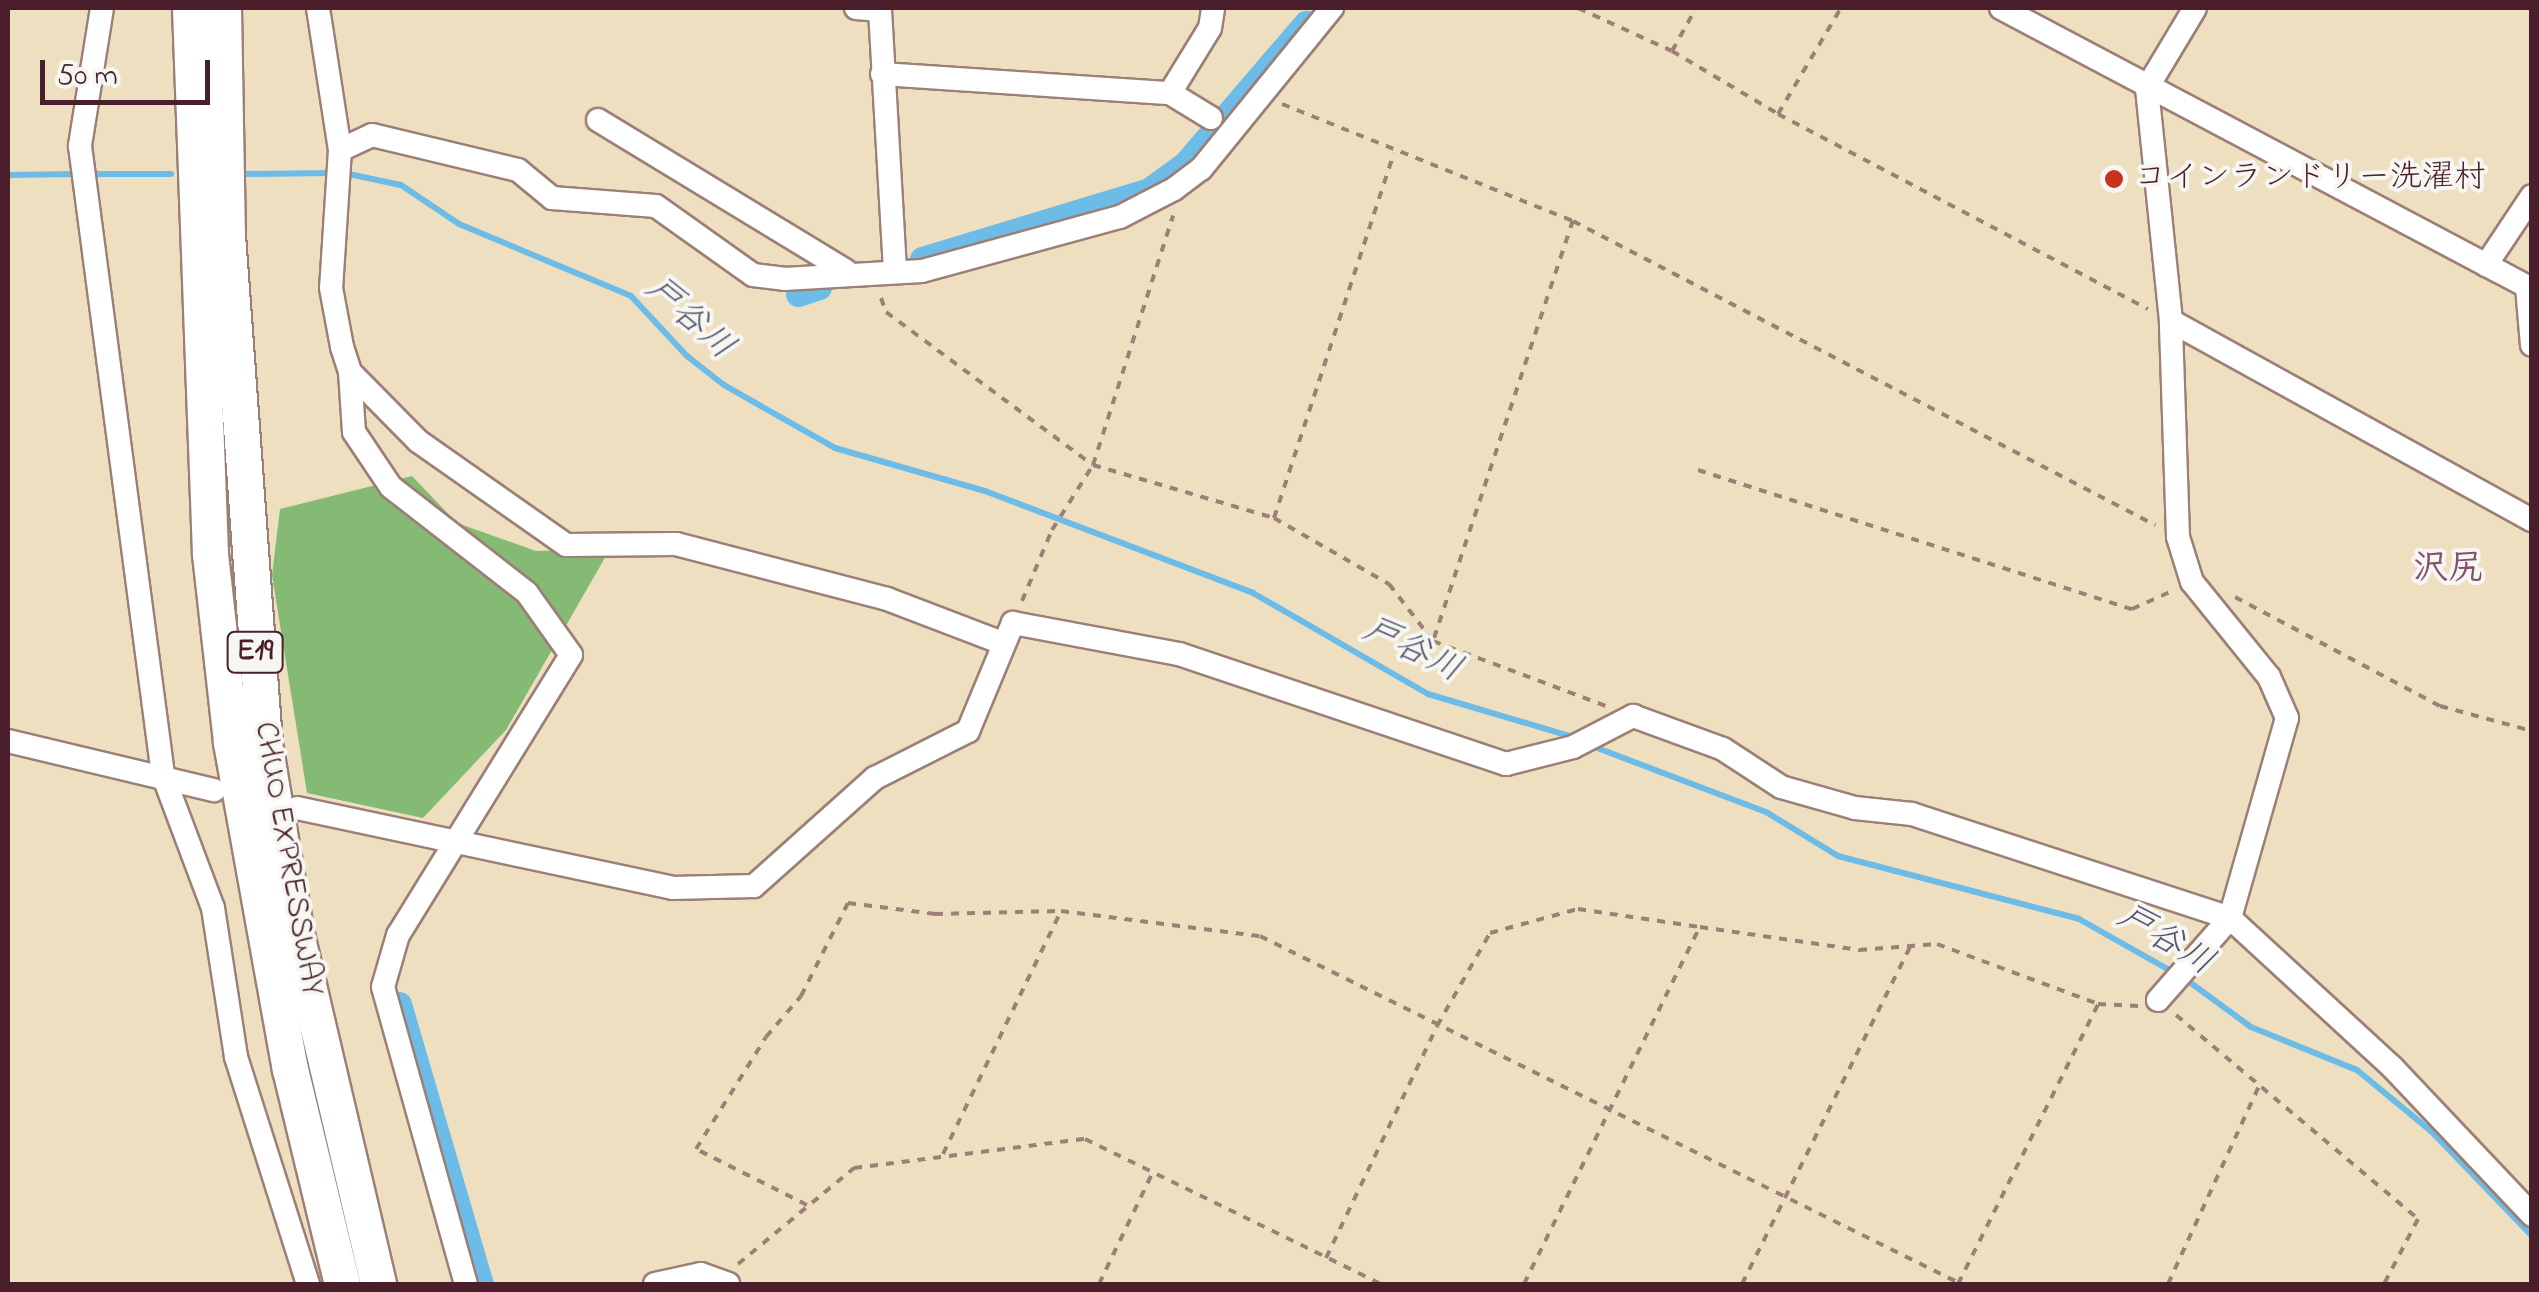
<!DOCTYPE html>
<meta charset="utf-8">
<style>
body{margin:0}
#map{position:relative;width:2539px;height:1292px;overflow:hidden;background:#efdfc1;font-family:"Indie Flower","Klee One",sans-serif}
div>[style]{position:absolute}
.forest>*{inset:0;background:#85ba75}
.stream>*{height:6px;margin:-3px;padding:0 3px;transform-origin:3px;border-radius:3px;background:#6dbbe7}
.canal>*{height:25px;margin:-12.5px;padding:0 12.5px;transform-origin:12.5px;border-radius:12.5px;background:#6dbbe7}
.path>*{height:4px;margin-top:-2px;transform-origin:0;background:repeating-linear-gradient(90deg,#9c7f76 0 8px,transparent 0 16px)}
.roads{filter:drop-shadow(2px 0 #9c7f76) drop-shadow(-2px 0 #9c7f76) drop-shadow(0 2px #9c7f76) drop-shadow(0 -2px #9c7f76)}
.minor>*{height:22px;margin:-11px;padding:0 11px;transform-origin:11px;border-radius:11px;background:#fff}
.highway>*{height:35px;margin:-17.5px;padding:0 17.5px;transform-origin:17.5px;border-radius:17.5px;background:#fff}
.dots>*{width:28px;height:28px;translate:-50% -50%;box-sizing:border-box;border:5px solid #f6f6f2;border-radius:50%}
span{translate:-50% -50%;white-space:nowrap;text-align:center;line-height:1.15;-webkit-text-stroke:8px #f6f6f2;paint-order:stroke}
.shield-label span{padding:2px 8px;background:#f6f6f2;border:2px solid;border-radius:8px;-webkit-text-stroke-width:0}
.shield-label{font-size:30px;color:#4a1f2b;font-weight:700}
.poi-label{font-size:32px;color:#4a1f2b}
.left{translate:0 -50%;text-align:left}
.street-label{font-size:32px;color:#4a1f2b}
.water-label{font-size:35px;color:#56566d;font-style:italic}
.neighbourhood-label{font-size:35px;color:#82506c;font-weight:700}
.frame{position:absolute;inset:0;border:10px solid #4a1f2b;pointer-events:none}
.scale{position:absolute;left:40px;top:60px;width:170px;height:45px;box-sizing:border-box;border:5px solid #4a1f2b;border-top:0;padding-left:12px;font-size:30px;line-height:35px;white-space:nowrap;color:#4a1f2b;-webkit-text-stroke:8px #f6f6f2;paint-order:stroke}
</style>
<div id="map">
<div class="forest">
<div style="clip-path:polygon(412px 476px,457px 523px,536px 551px,610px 549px,506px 730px,423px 818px,307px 793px,272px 575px,280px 509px)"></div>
</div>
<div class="stream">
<div style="left:344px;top:173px;width:58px;rotate:11.9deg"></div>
<div style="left:401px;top:185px;width:70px;rotate:33.9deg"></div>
<div style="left:459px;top:224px;width:186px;rotate:22.7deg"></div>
<div style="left:631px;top:296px;width:82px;rotate:47deg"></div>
<div style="left:687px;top:356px;width:47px;rotate:38.1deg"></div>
<div style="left:724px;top:385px;width:128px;rotate:29.6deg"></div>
<div style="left:835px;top:448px;width:156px;rotate:16deg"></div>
<div style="left:985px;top:491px;width:287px;rotate:20.8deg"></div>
<div style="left:1253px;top:593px;width:202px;rotate:30deg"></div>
<div style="left:1428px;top:694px;width:155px;rotate:16.5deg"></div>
<div style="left:89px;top:174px;width:82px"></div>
<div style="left:243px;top:174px;width:89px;rotate:-0.6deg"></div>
<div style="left:8px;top:175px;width:68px;rotate:-0.8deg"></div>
<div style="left:1592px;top:746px;width:186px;rotate:20.8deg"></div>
<div style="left:1766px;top:812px;width:84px;rotate:31.4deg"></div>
<div style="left:1838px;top:856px;width:249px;rotate:14.6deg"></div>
<div style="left:2079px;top:919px;width:108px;rotate:29.4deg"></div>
<div style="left:2184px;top:978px;width:83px;rotate:36.2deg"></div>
<div style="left:2251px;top:1027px;width:114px;rotate:22.1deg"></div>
<div style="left:2357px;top:1070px;width:96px;rotate:39.5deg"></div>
<div style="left:2431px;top:1131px;width:146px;rotate:46.1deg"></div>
</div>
<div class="canal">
<div style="left:922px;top:259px;width:237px;rotate:-16.9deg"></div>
<div style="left:1149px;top:190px;width:44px;rotate:-35.8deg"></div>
<div style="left:1185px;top:164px;width:186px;rotate:-49.4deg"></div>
<div style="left:798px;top:294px;width:22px;rotate:-18deg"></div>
<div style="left:399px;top:1004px;width:292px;rotate:73.7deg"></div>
</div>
<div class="path">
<div style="left:1578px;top:8px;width:103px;rotate:24.6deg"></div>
<div style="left:1672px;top:51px;width:123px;rotate:30.7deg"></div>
<div style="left:1778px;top:114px;width:418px;rotate:27.8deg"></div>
<div style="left:1672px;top:51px;width:49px;rotate:-60.8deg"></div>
<div style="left:1282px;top:104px;width:314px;rotate:21.9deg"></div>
<div style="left:1573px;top:221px;width:657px;rotate:27.58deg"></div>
<div style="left:1778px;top:114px;width:123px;rotate:-59.3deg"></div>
<div style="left:881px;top:298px;width:15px;rotate:70deg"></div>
<div style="left:886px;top:312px;width:257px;rotate:36.5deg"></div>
<div style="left:1093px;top:465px;width:189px;rotate:16.3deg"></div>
<div style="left:1274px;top:518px;width:133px;rotate:29.9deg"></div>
<div style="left:1389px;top:584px;width:72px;rotate:52.3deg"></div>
<div style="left:1433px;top:641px;width:185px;rotate:20.6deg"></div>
<div style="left:1698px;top:470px;width:456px;rotate:17.8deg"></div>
<div style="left:2132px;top:609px;width:44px;rotate:-24.2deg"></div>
<div style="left:1274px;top:518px;width:384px;rotate:-71.8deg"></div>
<div style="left:2235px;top:597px;width:232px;rotate:28deg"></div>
<div style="left:2440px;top:706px;width:95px;rotate:15.2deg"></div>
<div style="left:1022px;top:601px;width:77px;rotate:-67.1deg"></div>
<div style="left:1052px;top:530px;width:77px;rotate:-57.8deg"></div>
<div style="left:1093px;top:465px;width:262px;rotate:-72.2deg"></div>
<div style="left:1434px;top:638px;width:440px;rotate:-71.6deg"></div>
<div style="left:2176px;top:1015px;width:317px;rotate:40.1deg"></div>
<div style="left:2418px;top:1219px;width:73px;rotate:117.6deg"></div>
<div style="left:943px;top:1154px;width:270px;rotate:-64.1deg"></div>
<div style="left:807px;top:1205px;width:124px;rotate:-153.2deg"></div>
<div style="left:696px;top:1149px;width:132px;rotate:-58deg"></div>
<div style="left:766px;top:1037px;width:54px;rotate:-49.5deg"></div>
<div style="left:801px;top:996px;width:104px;rotate:-63.2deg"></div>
<div style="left:848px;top:903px;width:88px;rotate:7.2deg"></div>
<div style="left:935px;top:914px;width:126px;rotate:-1.4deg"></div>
<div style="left:1061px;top:911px;width:201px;rotate:7.2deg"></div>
<div style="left:1260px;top:936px;width:783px;rotate:26.4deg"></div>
<div style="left:1326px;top:1258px;width:257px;rotate:-64.4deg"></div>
<div style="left:1437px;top:1026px;width:107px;rotate:-60.3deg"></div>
<div style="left:1490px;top:933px;width:91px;rotate:-15.3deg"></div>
<div style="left:1578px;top:909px;width:123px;rotate:8.4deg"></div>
<div style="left:738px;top:1264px;width:151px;rotate:-39.6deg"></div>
<div style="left:854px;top:1168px;width:233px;rotate:-7.2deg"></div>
<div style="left:1085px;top:1139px;width:330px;rotate:26.1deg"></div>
<div style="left:1099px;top:1284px;width:124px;rotate:-64.3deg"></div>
<div style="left:1524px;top:1284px;width:398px;rotate:-63.8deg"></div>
<div style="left:1700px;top:927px;width:161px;rotate:8.2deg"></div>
<div style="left:1859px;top:950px;width:78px;rotate:-4.4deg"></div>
<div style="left:1937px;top:944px;width:172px;rotate:20.4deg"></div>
<div style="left:2098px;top:1004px;width:41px;rotate:2.8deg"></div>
<div style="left:1742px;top:1284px;width:379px;rotate:-63.5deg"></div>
<div style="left:1958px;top:1284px;width:313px;rotate:-63.4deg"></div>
<div style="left:2168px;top:1284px;width:218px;rotate:-65.3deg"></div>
</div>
<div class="roads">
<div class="minor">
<div style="left:102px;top:8px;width:140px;rotate:99.1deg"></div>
<div style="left:80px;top:146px;width:634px;rotate:82.48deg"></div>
<div style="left:163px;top:775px;width:142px;rotate:69.4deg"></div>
<div style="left:213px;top:908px;width:151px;rotate:81.2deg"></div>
<div style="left:236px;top:1057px;width:238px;rotate:72.4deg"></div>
<div style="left:318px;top:8px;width:144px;rotate:81.2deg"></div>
<div style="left:340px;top:150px;width:138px;rotate:93.7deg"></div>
<div style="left:331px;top:288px;width:60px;rotate:79.4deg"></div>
<div style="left:342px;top:347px;width:26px;rotate:72deg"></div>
<div style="left:350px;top:372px;width:97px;rotate:45.4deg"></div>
<div style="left:418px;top:441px;width:181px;rotate:35.1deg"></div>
<div style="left:566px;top:545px;width:110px;rotate:-0.5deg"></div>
<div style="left:676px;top:544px;width:218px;rotate:14.6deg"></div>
<div style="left:887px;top:599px;width:123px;rotate:20.9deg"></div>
<div style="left:856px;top:8px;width:24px;rotate:5deg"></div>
<div style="left:880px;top:10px;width:260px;rotate:86.7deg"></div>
<div style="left:2001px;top:8px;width:601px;rotate:27.89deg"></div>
<div style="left:882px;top:74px;width:289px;rotate:3.8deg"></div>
<div style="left:1170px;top:93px;width:48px;rotate:31.4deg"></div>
<div style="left:1170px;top:93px;width:76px;rotate:-58.4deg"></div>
<div style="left:1210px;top:28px;width:20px;rotate:-81deg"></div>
<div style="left:598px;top:120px;width:290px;rotate:31.3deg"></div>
<div style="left:340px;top:150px;width:35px;rotate:-25deg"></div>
<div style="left:372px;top:135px;width:150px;rotate:13.5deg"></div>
<div style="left:518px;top:170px;width:44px;rotate:39.5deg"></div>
<div style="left:552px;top:198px;width:104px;rotate:4.4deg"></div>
<div style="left:656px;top:206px;width:119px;rotate:35.4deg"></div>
<div style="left:753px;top:275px;width:31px;rotate:7deg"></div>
<div style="left:784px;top:279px;width:138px;rotate:-3.3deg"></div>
<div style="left:922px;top:271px;width:205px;rotate:-15.3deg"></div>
<div style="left:1120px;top:217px;width:61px;rotate:-27.4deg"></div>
<div style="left:1174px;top:189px;width:34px;rotate:-37deg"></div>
<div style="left:1201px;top:169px;width:208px;rotate:-50.9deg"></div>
<div style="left:2486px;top:265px;width:83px;rotate:-56.3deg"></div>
<div style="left:2527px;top:287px;width:58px;rotate:85.1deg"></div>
<div style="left:2171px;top:321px;width:412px;rotate:28.9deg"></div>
<div style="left:350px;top:372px;width:60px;rotate:86.2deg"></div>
<div style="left:354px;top:432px;width:66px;rotate:56.1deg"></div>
<div style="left:391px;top:487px;width:172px;rotate:37.9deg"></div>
<div style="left:527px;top:593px;width:76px;rotate:54.6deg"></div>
<div style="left:571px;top:655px;width:329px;rotate:121.7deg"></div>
<div style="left:398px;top:935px;width:54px;rotate:106.1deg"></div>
<div style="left:383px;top:987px;width:308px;rotate:74.4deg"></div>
<div style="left:8px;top:741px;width:212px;rotate:13.4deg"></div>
<div style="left:297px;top:808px;width:383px;rotate:12deg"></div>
<div style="left:672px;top:888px;width:82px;rotate:-1.4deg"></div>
<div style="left:754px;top:886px;width:162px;rotate:-41.8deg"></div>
<div style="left:875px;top:778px;width:104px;rotate:-26.8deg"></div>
<div style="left:968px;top:731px;width:117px;rotate:-67.4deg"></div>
<div style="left:1013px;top:623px;width:169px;rotate:10.6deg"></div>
<div style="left:1179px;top:654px;width:345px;rotate:18.6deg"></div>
<div style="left:1506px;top:764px;width:69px;rotate:-14.2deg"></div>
<div style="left:1573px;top:747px;width:68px;rotate:-27.3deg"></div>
<div style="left:1633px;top:716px;width:96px;rotate:20.1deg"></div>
<div style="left:1723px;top:749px;width:69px;rotate:33.2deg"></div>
<div style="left:1781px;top:787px;width:77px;rotate:15.8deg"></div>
<div style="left:1855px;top:808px;width:57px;rotate:6deg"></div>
<div style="left:1912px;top:814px;width:335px;rotate:18.1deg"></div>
<div style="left:2230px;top:918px;width:222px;rotate:42.6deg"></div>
<div style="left:2393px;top:1068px;width:202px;rotate:46.6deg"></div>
<div style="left:2158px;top:1000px;width:109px;rotate:-48.7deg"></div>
<div style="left:2230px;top:918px;width:208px;rotate:-74.1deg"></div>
<div style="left:2287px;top:718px;width:45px;rotate:-113.7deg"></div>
<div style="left:2269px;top:677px;width:122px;rotate:-129deg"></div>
<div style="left:2192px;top:582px;width:47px;rotate:-107.3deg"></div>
<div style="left:2178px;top:537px;width:216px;rotate:-91.9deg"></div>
<div style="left:2171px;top:321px;width:234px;rotate:-95.9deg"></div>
<div style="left:2147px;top:88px;width:93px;rotate:-59deg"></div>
<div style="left:655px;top:1284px;width:47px;rotate:-12.3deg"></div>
<div style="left:701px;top:1274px;width:29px;rotate:20deg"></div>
</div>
<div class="highway">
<div style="left:190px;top:8px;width:546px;rotate:87.9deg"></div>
<div style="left:210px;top:554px;width:189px;rotate:83.6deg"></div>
<div style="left:231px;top:742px;width:332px;rotate:79.8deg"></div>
<div style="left:290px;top:1069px;width:221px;rotate:76.4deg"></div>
<div style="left:223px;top:8px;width:227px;rotate:89deg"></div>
<div style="left:227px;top:235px;width:509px;rotate:85.83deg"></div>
<div style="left:264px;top:743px;width:194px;rotate:80.5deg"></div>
<div style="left:296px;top:934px;width:359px;rotate:76.8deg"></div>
</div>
</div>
<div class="dots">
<div style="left:2114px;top:179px;background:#c8321e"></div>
</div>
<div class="shield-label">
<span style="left:255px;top:652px">E19</span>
</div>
<div class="poi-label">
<span class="left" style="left:2134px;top:179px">コインランドリー洗濯村</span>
</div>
<div class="street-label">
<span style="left:287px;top:859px;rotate:80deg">CHUO EXPRESSWAY</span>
</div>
<div class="water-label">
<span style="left:689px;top:319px;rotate:42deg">戸谷川</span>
<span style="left:1412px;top:651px;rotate:26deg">戸谷川</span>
<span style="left:2165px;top:941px;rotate:31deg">戸谷川</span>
</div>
<div class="neighbourhood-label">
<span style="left:2448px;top:570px">沢尻</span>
</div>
<div class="frame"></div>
<div class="scale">50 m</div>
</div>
